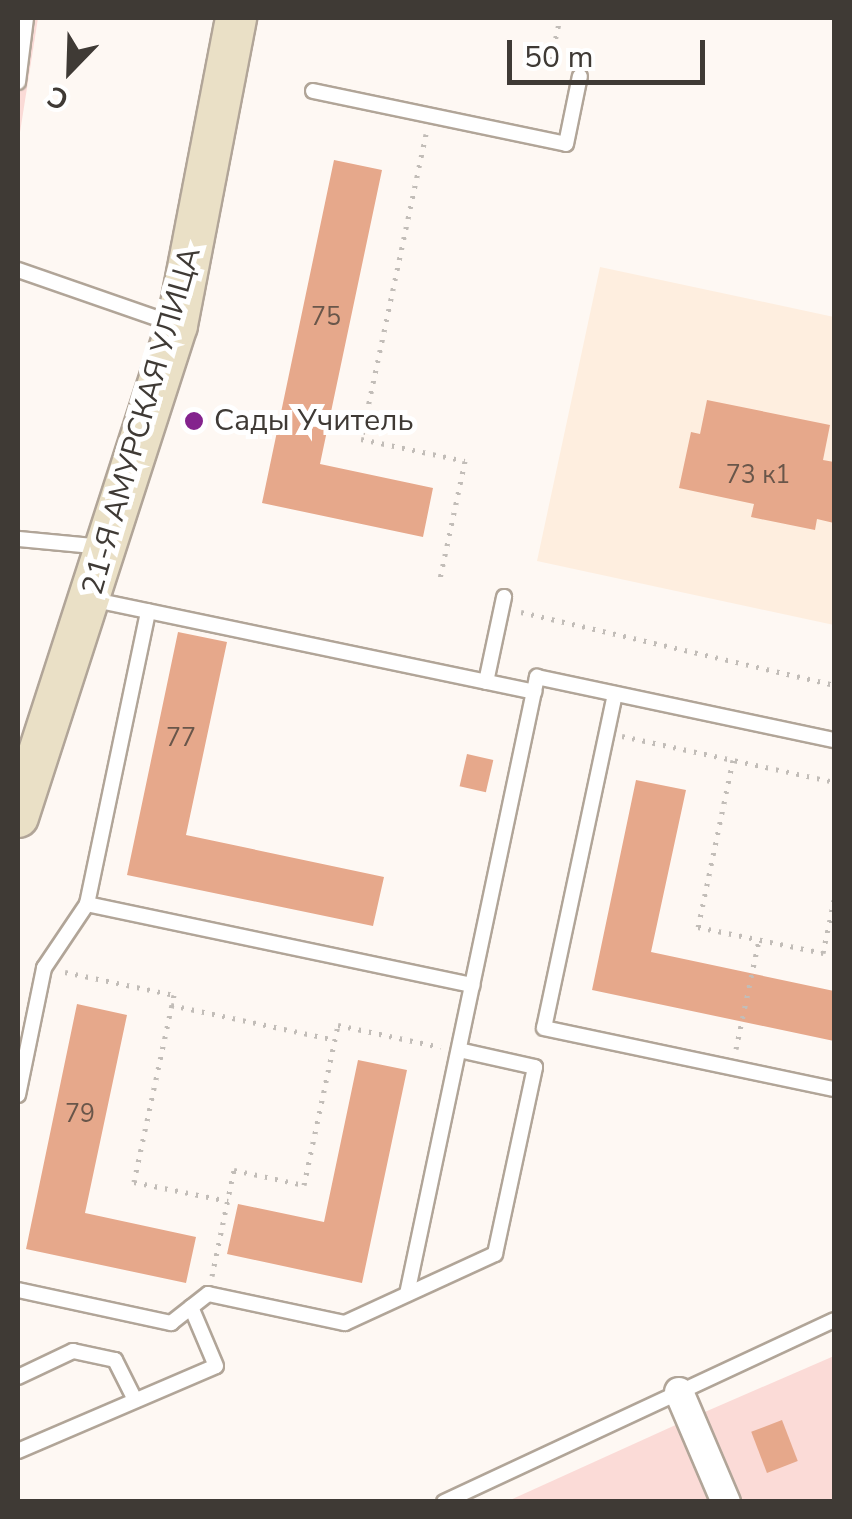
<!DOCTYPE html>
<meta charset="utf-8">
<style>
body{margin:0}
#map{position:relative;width:852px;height:1519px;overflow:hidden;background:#fef8f3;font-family:"Nunito Sans",sans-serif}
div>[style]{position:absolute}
.built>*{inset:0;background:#feeedf}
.green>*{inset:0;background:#fbdbd7}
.building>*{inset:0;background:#e6a88b;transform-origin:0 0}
.path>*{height:5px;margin-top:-2.5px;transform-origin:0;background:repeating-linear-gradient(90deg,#c2bdb8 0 2.5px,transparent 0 10.5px)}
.roads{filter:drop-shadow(2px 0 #b1a598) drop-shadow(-2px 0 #b1a598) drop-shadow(0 2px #b1a598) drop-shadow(0 -2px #b1a598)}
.service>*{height:14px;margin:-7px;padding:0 7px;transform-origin:7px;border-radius:7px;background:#fff}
.minor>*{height:28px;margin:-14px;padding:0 14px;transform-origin:14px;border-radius:14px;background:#fff}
.secondary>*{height:40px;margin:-20px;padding:0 20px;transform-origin:20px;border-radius:20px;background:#eae0c6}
.dots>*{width:28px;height:28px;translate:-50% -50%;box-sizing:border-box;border:5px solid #fff;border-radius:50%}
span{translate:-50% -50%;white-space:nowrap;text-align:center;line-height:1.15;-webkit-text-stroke:10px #fff;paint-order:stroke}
.number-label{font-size:25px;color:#69564a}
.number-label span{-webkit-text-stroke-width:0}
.street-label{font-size:30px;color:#3f3a35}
.poi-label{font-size:30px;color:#3f3a35}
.left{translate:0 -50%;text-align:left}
.frame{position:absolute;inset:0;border:20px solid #3f3a35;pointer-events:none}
.north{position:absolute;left:20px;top:20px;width:100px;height:100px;-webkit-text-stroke:8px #fff;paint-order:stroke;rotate:203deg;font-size:28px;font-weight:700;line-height:40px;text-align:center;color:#3f3a35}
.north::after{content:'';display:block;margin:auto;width:35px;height:45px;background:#3f3a35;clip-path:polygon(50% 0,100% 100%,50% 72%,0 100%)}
.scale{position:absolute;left:507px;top:40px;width:198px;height:45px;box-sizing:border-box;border:5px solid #3f3a35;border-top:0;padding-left:12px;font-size:30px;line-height:35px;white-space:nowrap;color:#3f3a35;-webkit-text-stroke:8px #fff;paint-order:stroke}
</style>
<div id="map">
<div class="built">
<div style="clip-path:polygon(600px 267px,834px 317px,834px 625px,537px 561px)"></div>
</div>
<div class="green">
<div style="clip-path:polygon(18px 18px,38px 18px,18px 145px)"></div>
<div style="clip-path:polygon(834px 1356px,834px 1501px,506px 1502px,691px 1418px)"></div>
</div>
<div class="building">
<div style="clip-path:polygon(334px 160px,382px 170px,320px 464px,433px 488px,423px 537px,262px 503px)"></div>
<div style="clip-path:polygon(707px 400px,830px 425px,823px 460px,834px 462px,834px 523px,817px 519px,815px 530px,751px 517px,754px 504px,679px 488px,691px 432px,700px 434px)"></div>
<div style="clip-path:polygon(178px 632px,227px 642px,186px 835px,384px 877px,373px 926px,127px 875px)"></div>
<div style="left:467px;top:754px;width:27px;height:33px;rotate:13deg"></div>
<div style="clip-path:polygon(636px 780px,686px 790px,651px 952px,834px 991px,834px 1041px,592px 990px)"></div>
<div style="clip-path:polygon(77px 1004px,127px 1015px,85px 1213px,196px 1237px,186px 1283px,26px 1249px)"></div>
<div style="clip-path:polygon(358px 1060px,407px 1070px,362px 1283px,227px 1254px,238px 1204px,324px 1222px)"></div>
<div style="left:782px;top:1420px;width:44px;height:33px;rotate:69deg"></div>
</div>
<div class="path">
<div style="left:549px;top:69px;width:52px;rotate:-77.8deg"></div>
<div style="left:426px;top:134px;width:312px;rotate:102deg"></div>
<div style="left:361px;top:439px;width:106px;rotate:11.9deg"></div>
<div style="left:465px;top:461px;width:125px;rotate:102deg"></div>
<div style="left:521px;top:612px;width:321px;rotate:13.1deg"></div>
<div style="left:622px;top:736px;width:217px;rotate:12.2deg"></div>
<div style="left:733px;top:760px;width:171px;rotate:101.8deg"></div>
<div style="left:698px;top:927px;width:128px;rotate:11.7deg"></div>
<div style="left:823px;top:953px;width:54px;rotate:-78.3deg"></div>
<div style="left:65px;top:972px;width:111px;rotate:11.9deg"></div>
<div style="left:174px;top:995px;width:191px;rotate:102.1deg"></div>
<div style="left:134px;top:1182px;width:96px;rotate:11.4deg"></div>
<div style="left:171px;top:1005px;width:168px;rotate:12deg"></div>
<div style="left:736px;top:1049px;width:111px;rotate:-78.1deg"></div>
<div style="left:212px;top:1276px;width:108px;rotate:-78.3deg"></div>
<div style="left:234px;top:1170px;width:72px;rotate:12.1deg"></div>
<div style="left:304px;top:1185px;width:164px;rotate:-78deg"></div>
<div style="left:338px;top:1025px;width:105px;rotate:12.1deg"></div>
</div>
<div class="roads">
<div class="service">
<div style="left:18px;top:82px;width:64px;rotate:-82.9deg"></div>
<div style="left:313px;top:91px;width:258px;rotate:11.8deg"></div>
<div style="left:566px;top:144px;width:69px;rotate:-78.4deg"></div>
<div style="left:18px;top:270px;width:162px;rotate:19.1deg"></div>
<div style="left:18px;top:539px;width:84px;rotate:5.4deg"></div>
<div style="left:90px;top:599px;width:454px;rotate:11.8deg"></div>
<div style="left:486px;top:682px;width:87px;rotate:-78deg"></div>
<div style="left:615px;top:694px;width:341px;rotate:102deg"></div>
<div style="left:544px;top:1028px;width:296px;rotate:11.9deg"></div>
<div style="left:87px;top:904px;width:394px;rotate:11.9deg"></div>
<div style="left:18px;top:1095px;width:130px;rotate:-78.4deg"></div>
<div style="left:44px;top:968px;width:77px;rotate:-56.1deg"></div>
<div style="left:87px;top:904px;width:299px;rotate:-78.2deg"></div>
<div style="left:18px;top:1290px;width:157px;rotate:12.2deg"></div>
<div style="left:171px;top:1323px;width:47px;rotate:-38.1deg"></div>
<div style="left:208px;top:1294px;width:140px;rotate:12deg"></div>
<div style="left:345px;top:1323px;width:165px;rotate:-24.7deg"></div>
<div style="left:495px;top:1254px;width:191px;rotate:-77.9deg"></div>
<div style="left:535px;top:1067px;width:78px;rotate:-167.4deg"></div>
<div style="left:407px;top:1294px;width:631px;rotate:-78.1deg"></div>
<div style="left:537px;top:677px;width:304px;rotate:12deg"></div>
<div style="left:18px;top:1377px;width:61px;rotate:-25.3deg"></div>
<div style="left:73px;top:1351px;width:43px;rotate:12.1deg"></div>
<div style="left:115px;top:1360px;width:45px;rotate:63.4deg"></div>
<div style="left:18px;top:1451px;width:215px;rotate:-23.2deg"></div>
<div style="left:216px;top:1366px;width:64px;rotate:-113deg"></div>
<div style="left:444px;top:1502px;width:430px;rotate:-25deg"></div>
</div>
<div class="minor">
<div style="left:679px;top:1392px;width:120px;rotate:66.9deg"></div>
</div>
<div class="secondary">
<div style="left:18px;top:817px;width:517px;rotate:-72.09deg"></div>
<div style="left:177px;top:325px;width:313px;rotate:-79.1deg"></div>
</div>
</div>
<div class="dots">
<div style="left:194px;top:421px;background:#84238d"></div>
</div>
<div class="number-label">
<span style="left:326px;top:317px">75</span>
<span style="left:758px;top:475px">73 к1</span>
<span style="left:181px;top:738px">77</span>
<span style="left:80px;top:1114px">79</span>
</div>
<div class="street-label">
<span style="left:142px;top:421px;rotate:-74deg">21-Я АМУРСКАЯ УЛИЦА</span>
</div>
<div class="poi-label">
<span class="left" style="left:214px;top:421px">Сады Учитель</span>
</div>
<div class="frame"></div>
<div class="north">С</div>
<div class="scale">50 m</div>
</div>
